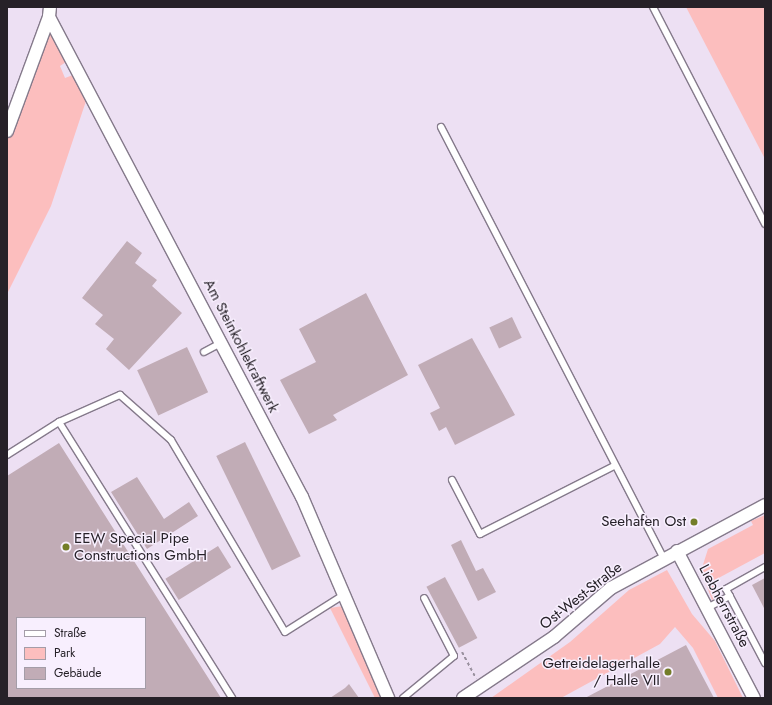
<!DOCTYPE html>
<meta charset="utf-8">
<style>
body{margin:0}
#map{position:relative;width:772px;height:705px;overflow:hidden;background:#ede0f3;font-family:Jost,sans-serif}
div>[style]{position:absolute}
.green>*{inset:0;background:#fcbebe}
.building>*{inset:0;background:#c1acb6;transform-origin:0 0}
.path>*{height:2px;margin-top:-1px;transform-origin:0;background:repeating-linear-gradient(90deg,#99909e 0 3px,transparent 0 6px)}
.roads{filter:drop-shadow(1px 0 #857a8b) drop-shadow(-1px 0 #857a8b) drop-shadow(0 1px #857a8b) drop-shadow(0 -1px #857a8b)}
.service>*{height:6px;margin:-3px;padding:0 3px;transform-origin:3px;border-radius:3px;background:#fff}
.minor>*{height:12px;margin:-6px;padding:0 6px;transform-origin:6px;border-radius:6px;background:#fff}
.dots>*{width:11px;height:11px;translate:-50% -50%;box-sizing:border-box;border:2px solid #f8effe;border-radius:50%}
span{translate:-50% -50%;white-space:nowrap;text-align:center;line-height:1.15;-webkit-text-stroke:3px #f8effe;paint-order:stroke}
.street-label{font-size:15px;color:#262128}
.poi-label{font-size:15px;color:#262128}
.right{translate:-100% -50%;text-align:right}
.left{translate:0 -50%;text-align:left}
.frame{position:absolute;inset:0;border:8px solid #262128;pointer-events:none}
.legend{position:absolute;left:16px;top:617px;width:130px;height:72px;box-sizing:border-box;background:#f8effe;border:1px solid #a49da8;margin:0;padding:5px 7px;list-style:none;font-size:12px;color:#262128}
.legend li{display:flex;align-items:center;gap:8px;height:20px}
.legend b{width:20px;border:1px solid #a49da8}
</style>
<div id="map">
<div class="green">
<div style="clip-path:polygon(686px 7px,765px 7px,765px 159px)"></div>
<div style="clip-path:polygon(52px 30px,66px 62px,60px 66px,65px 78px,73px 75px,88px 95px,51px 206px,7px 294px,7px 140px,46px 31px)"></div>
<div style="clip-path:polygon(765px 515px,765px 553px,713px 581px,720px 595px,712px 600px,701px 571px,708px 549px,753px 525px,751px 521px)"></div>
<div style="clip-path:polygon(667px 570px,692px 614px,715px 641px,743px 698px,718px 698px,693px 648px,675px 627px,660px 644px,561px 698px,491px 698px,570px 642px,629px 590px)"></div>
<div style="clip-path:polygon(343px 606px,383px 698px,375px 698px,330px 608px)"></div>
</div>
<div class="building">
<div style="clip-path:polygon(127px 241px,142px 253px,135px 263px,157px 280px,152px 286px,182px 313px,129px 370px,106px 349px,114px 339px,95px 324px,103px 315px,82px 298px)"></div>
<div style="clip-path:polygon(366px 293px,408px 375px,333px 415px,337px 420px,309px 434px,280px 380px,316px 362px,299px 329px)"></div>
<div style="left:512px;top:317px;width:23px;height:25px;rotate:65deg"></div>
<div style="clip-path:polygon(472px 338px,515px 415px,455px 445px,446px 427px,439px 431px,430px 413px,440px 408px,418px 365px)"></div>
<div style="left:187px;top:347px;width:50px;height:55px;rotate:65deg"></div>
<div style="left:245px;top:442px;width:127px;height:32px;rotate:64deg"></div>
<div style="clip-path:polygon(evenodd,59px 443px,221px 698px,7px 698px,7px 476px,59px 443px,17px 618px,145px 618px,145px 688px,17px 688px,17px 618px)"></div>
<div style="clip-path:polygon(137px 477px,164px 519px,189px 502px,198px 516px,147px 549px,111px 492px)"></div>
<div style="clip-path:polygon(461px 540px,476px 571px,483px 568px,496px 592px,478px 601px,451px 545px)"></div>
<div style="left:218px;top:546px;width:25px;height:62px;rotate:58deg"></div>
<div style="left:445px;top:577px;width:69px;height:21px;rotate:62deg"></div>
<div style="clip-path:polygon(765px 578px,765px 610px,752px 585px)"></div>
<div style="clip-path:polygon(686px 645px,714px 698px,585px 698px)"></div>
<div style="clip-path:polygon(349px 684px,359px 698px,330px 698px,345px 688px)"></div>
</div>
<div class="path">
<div style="left:462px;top:652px;width:30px;rotate:62deg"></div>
</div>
<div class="roads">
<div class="service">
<div style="left:653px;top:7px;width:244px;rotate:62.7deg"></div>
<div style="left:441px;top:127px;width:485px;rotate:62.7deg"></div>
<div style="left:204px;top:352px;width:19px;rotate:-28deg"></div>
<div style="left:59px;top:422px;width:67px;rotate:-23.9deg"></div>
<div style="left:120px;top:395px;width:68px;rotate:41.4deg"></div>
<div style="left:171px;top:440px;width:223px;rotate:59.3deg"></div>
<div style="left:285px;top:632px;width:71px;rotate:-32.3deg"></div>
<div style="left:7px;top:455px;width:62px;rotate:-32.4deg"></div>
<div style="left:59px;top:422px;width:326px;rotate:57.9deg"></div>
<div style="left:452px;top:480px;width:61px;rotate:62.6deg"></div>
<div style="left:480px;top:534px;width:150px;rotate:-26.9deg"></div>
<div style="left:765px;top:567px;width:45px;rotate:150.6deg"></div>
<div style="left:726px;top:589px;width:84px;rotate:62.2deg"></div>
<div style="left:707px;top:608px;width:26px;rotate:-28deg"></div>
<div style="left:403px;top:698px;width:66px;rotate:-39.5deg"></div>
<div style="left:454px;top:656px;width:65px;rotate:-117.3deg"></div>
</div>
<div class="minor">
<div style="left:50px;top:7px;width:10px;rotate:96deg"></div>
<div style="left:49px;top:17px;width:543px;rotate:62.21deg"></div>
<div style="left:302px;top:497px;width:219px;rotate:66.8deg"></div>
<div style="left:7px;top:131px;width:121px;rotate:-69.8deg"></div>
<div style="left:677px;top:551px;width:166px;rotate:62.4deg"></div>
<div style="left:463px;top:698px;width:110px;rotate:-33.8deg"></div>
<div style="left:554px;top:637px;width:75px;rotate:-40.7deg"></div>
<div style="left:611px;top:588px;width:175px;rotate:-28.3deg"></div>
</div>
</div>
<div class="dots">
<div style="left:694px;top:522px;background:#737d28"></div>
<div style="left:66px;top:547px;background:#737d28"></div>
<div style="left:668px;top:672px;background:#737d28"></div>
</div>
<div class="street-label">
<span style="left:241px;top:346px;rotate:63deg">Am Steinkohlekraftwerk</span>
<span style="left:581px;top:596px;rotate:-38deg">Ost-West-Straße</span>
<span style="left:724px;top:606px;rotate:62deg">Liebherrstraße</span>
</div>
<div class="poi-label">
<span class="right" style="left:686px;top:522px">Seehafen Ost</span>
<span class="left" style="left:74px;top:547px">EEW Special Pipe<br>Constructions GmbH</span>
<span class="right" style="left:660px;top:672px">Getreidelagerhalle<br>/ Halle VII</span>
</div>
<div class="frame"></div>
<ul class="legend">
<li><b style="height:5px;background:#fff"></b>Straße</li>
<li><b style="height:11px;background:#fcbebe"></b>Park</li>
<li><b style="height:11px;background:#c1acb6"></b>Gebäude</li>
</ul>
</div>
